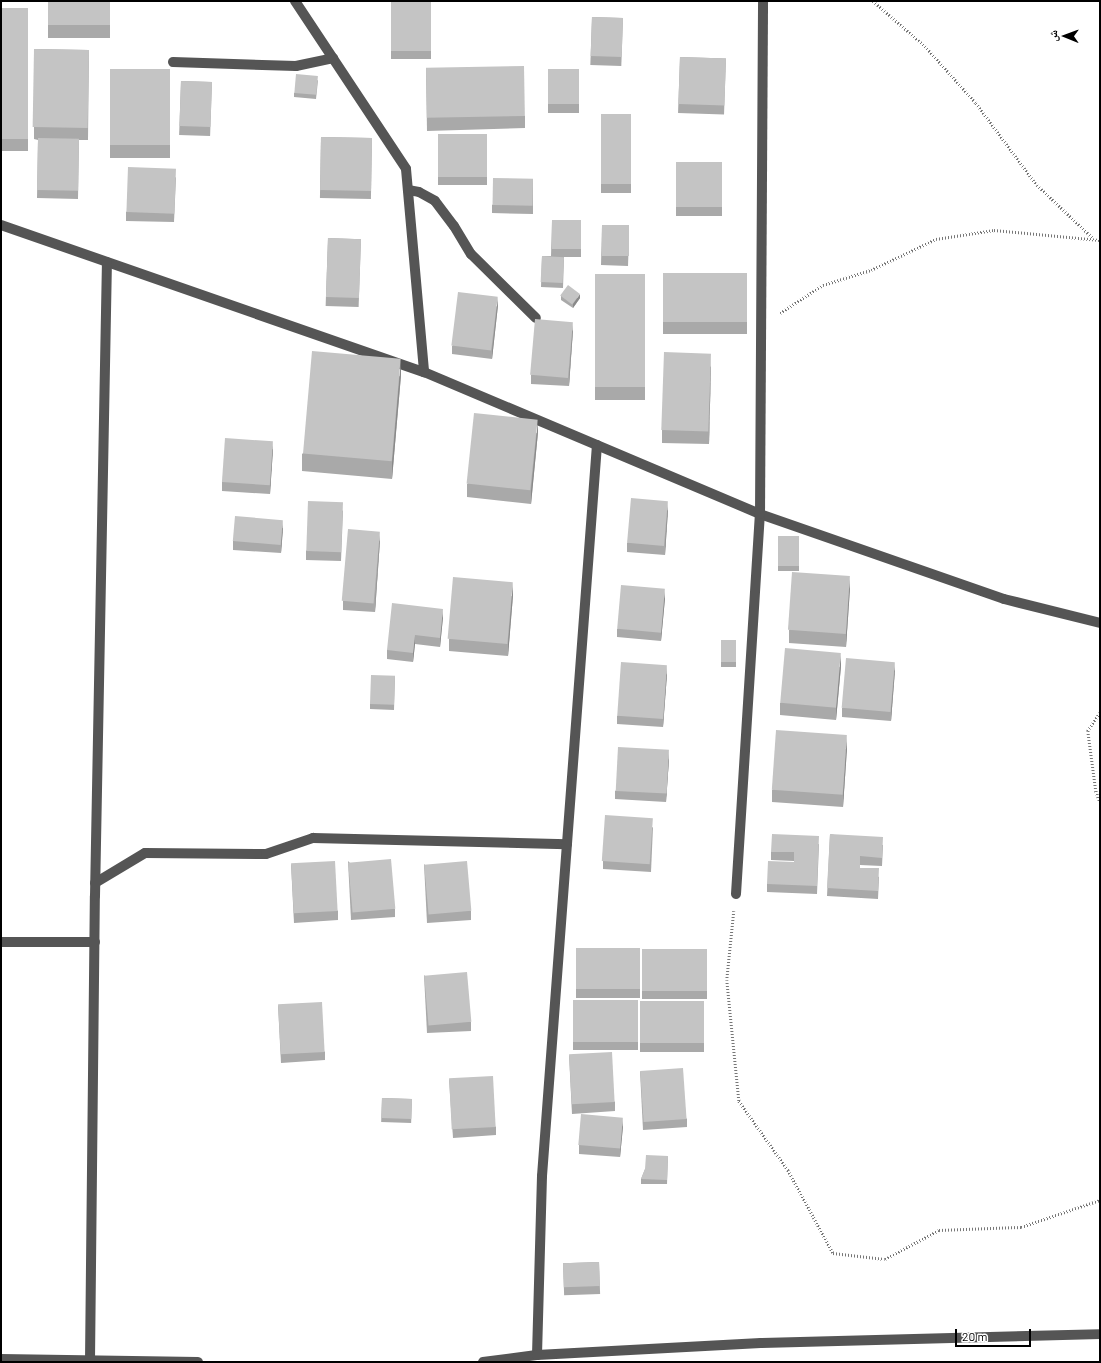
<!DOCTYPE html>
<meta charset="utf-8">
<style>
body{margin:0}
#map{position:relative;width:1101px;height:1363px;overflow:hidden;background:#fff;font-family:Barlow,"Noto Naskh Arabic",sans-serif}
div>[style]{position:absolute}
.path>*{height:2.5px;margin-top:-1.25px;transform-origin:0;background:repeating-linear-gradient(90deg,#777 0 1px,transparent 0 3px)}
.minor>*{height:10px;margin:-5px;padding:0 5px;transform-origin:5px;border-radius:5px;background:#555}
.wall>*{inset:0;background:#a9a9a9;transform-origin:0 0}
.shaded-wall>*{inset:0;background:#898989}
.building>*{inset:0;background:#c4c4c4;transform-origin:0 0}
span{translate:-50% -50%;white-space:nowrap;text-align:center;line-height:1.15;-webkit-text-stroke:3.5px #fff;paint-order:stroke}
.frame{position:absolute;inset:0;border:2px solid #000;pointer-events:none}
.north{position:absolute;left:1045px;top:16px;width:40px;height:40px;-webkit-text-stroke:3px #fff;paint-order:stroke;rotate:271deg;font-size:11px;font-weight:700;line-height:16px;text-align:center;color:#000}
.north::after{content:'';display:block;margin:auto;width:14px;height:18px;background:#000;clip-path:polygon(50% 0,100% 100%,50% 72%,0 100%)}
.scale{position:absolute;left:955px;top:1329px;width:76px;height:18px;box-sizing:border-box;border:2px solid #000;border-top:0;padding-left:5px;font-size:12px;line-height:14px;white-space:nowrap;color:#000;-webkit-text-stroke:3px #fff;paint-order:stroke}
</style>
<div id="map">
<div class="path">
<div style="left:873px;top:1px;width:69px;rotate:40.9deg"></div>
<div style="left:925px;top:46px;width:76px;rotate:48.2deg"></div>
<div style="left:976px;top:103px;width:102px;rotate:53.4deg"></div>
<div style="left:1037px;top:185px;width:77px;rotate:43.4deg"></div>
<div style="left:780px;top:313px;width:51px;rotate:-33.1deg"></div>
<div style="left:823px;top:285px;width:50px;rotate:-17.4deg"></div>
<div style="left:871px;top:270px;width:72px;rotate:-25.5deg"></div>
<div style="left:936px;top:239px;width:59px;rotate:-8.8deg"></div>
<div style="left:994px;top:230px;width:106px;rotate:5.4deg"></div>
<div style="left:1100px;top:713px;width:22px;rotate:124deg"></div>
<div style="left:1088px;top:731px;width:61px;rotate:82.4deg"></div>
<div style="left:1096px;top:791px;width:12px;rotate:70deg"></div>
<div style="left:734px;top:911px;width:69px;rotate:95.8deg"></div>
<div style="left:727px;top:980px;width:122px;rotate:84.3deg"></div>
<div style="left:739px;top:1101px;width:85px;rotate:54.6deg"></div>
<div style="left:788px;top:1170px;width:94px;rotate:61.5deg"></div>
<div style="left:833px;top:1253px;width:52px;rotate:6.6deg"></div>
<div style="left:885px;top:1259px;width:61px;rotate:-28.2deg"></div>
<div style="left:939px;top:1230px;width:82px;rotate:-2.1deg"></div>
<div style="left:1021px;top:1227px;width:83px;rotate:-18.9deg"></div>
</div>
<div class="minor">
<div style="left:295px;top:1px;width:201px;rotate:56.5deg"></div>
<div style="left:406px;top:169px;width:204px;rotate:84.9deg"></div>
<div style="left:424px;top:372px;width:365px;rotate:22.9deg"></div>
<div style="left:760px;top:514px;width:258px;rotate:19.2deg"></div>
<div style="left:1004px;top:599px;width:99px;rotate:14deg"></div>
<div style="left:173px;top:62px;width:123px;rotate:1.9deg"></div>
<div style="left:296px;top:66px;width:38px;rotate:-12deg"></div>
<div style="left:408px;top:190px;width:11px;rotate:10deg"></div>
<div style="left:419px;top:192px;width:18px;rotate:29deg"></div>
<div style="left:435px;top:201px;width:31px;rotate:53deg"></div>
<div style="left:454px;top:226px;width:33px;rotate:59deg"></div>
<div style="left:471px;top:254px;width:91px;rotate:44.6deg"></div>
<div style="left:1px;top:225px;width:448px;rotate:19.2deg"></div>
<div style="left:95px;top:883px;width:58px;rotate:-31deg"></div>
<div style="left:145px;top:853px;width:121px;rotate:0.5deg"></div>
<div style="left:266px;top:854px;width:50px;rotate:-18.8deg"></div>
<div style="left:313px;top:838px;width:254px;rotate:1.4deg"></div>
<div style="left:736px;top:894px;width:381px;rotate:-86.4deg"></div>
<div style="left:760px;top:514px;width:513px;rotate:-89.66deg"></div>
<div style="left:1px;top:942px;width:94px"></div>
<div style="left:537px;top:1355px;width:179px;rotate:-88.4deg"></div>
<div style="left:542px;top:1176px;width:733px;rotate:-85.7deg"></div>
<div style="left:1px;top:1359px;width:197px;rotate:0.9deg"></div>
<div style="left:90px;top:1361px;width:465px;rotate:-89.4deg"></div>
<div style="left:95px;top:896px;width:634px;rotate:-88.92deg"></div>
<div style="left:483px;top:1362px;width:54px;rotate:-7.4deg"></div>
<div style="left:537px;top:1355px;width:224px;rotate:-3.1deg"></div>
<div style="left:761px;top:1343px;width:339px;rotate:-1.5deg"></div>
</div>
<div class="wall">
<div style="left:48px;top:1px;width:62px;height:37px"></div>
<div style="left:391px;top:1px;width:40px;height:58px"></div>
<div style="left:1px;top:8px;width:27px;height:143px"></div>
<div style="left:592px;top:17px;width:31px;height:48px;rotate:2deg"></div>
<div style="clip-path:polygon(34px 49px,89px 50px,88px 140px,79px 140px,78px 199px,37px 198px,38px 140px,34px 139px)"></div>
<div style="left:680px;top:57px;width:46px;height:56px;rotate:2deg"></div>
<div style="clip-path:polygon(426px 68px,525px 116px,525px 128px,427px 131px)"></div>
<div style="left:110px;top:69px;width:60px;height:89px"></div>
<div style="left:548px;top:69px;width:31px;height:44px"></div>
<div style="clip-path:polygon(318px 80px,316px 99px,294px 97px,294px 93px)"></div>
<div style="left:181px;top:81px;width:31px;height:54px;rotate:2deg"></div>
<div style="left:601px;top:114px;width:30px;height:79px"></div>
<div style="left:487px;top:134px;width:51px;height:49px;rotate:90deg"></div>
<div style="left:321px;top:137px;width:51px;height:61px;rotate:1deg"></div>
<div style="left:676px;top:162px;width:46px;height:54px"></div>
<div style="clip-path:polygon(176px 177px,174px 222px,126px 221px,126px 212px)"></div>
<div style="clip-path:polygon(533px 179px,533px 214px,492px 213px,492px 205px)"></div>
<div style="clip-path:polygon(552px 220px,581px 220px,581px 257px,564px 257px,563px 288px,541px 287px,542px 256px,551px 256px)"></div>
<div style="clip-path:polygon(602px 225px,629px 234px,628px 266px,601px 265px)"></div>
<div style="left:328px;top:238px;width:33px;height:68px;rotate:2deg"></div>
<div style="left:747px;top:273px;width:61px;height:84px;rotate:90deg"></div>
<div style="left:595px;top:274px;width:50px;height:126px"></div>
<div style="clip-path:polygon(561px 296px,580px 298px,573px 308px,561px 300px)"></div>
<div style="clip-path:polygon(498px 305px,492px 359px,452px 354px,452px 346px)"></div>
<div style="clip-path:polygon(573px 330px,569px 386px,531px 384px,531px 375px)"></div>
<div style="clip-path:polygon(711px 366px,709px 444px,662px 443px,662px 430px)"></div>
<div style="clip-path:polygon(401px 375px,392px 479px,302px 471px,302px 454px)"></div>
<div style="clip-path:polygon(538px 432px,531px 504px,467px 497px,467px 484px)"></div>
<div style="clip-path:polygon(273px 449px,270px 494px,222px 491px,222px 482px)"></div>
<div style="clip-path:polygon(343px 510px,341px 561px,306px 560px,306px 551px)"></div>
<div style="clip-path:polygon(668px 510px,665px 555px,627px 552px,627px 543px)"></div>
<div style="clip-path:polygon(283px 528px,281px 553px,233px 550px,233px 541px)"></div>
<div style="left:778px;top:536px;width:21px;height:35px"></div>
<div style="clip-path:polygon(380px 540px,375px 612px,343px 610px,343px 601px)"></div>
<div style="clip-path:polygon(850px 588px,846px 647px,789px 643px,789px 630px)"></div>
<div style="clip-path:polygon(513px 595px,508px 656px,449px 651px,449px 639px)"></div>
<div style="clip-path:polygon(665px 598px,661px 641px,617px 637px,617px 629px)"></div>
<div style="clip-path:polygon(443px 617px,440px 647px,415px 644px,413px 662px,387px 659px,387px 650px)"></div>
<div style="left:721px;top:640px;width:15px;height:27px"></div>
<div style="clip-path:polygon(841px 666px,836px 720px,780px 715px,780px 703px)"></div>
<div style="clip-path:polygon(895px 670px,891px 721px,842px 717px,842px 708px)"></div>
<div style="clip-path:polygon(667px 674px,663px 727px,617px 724px,617px 716px)"></div>
<div style="clip-path:polygon(395px 676px,394px 710px,370px 709px,370px 704px)"></div>
<div style="clip-path:polygon(847px 748px,843px 807px,772px 802px,772px 790px)"></div>
<div style="clip-path:polygon(669px 759px,666px 802px,615px 799px,615px 791px)"></div>
<div style="clip-path:polygon(653px 827px,651px 872px,603px 869px,603px 861px)"></div>
<div style="clip-path:polygon(830px 834px,883px 845px,882px 866px,860px 865px,860px 868px,879px 877px,878px 899px,827px 896px)"></div>
<div style="clip-path:polygon(819px 844px,817px 894px,767px 892px,767px 884px,794px 862px,794px 861px,771px 860px,771px 852px)"></div>
<div style="clip-path:polygon(348px 861px,395px 909px,395px 917px,351px 920px)"></div>
<div style="clip-path:polygon(291px 864px,338px 911px,338px 920px,294px 923px)"></div>
<div style="clip-path:polygon(424px 864px,471px 911px,471px 920px,427px 923px)"></div>
<div style="left:576px;top:948px;width:64px;height:50px"></div>
<div style="left:642px;top:949px;width:65px;height:50px"></div>
<div style="clip-path:polygon(424px 975px,471px 1022px,471px 1031px,427px 1033px)"></div>
<div style="left:573px;top:1000px;width:65px;height:50px"></div>
<div style="left:640px;top:1001px;width:64px;height:51px"></div>
<div style="clip-path:polygon(278px 1005px,325px 1052px,325px 1060px,281px 1063px)"></div>
<div style="clip-path:polygon(569px 1055px,615px 1102px,615px 1111px,572px 1114px)"></div>
<div style="clip-path:polygon(640px 1071px,687px 1119px,687px 1127px,643px 1130px)"></div>
<div style="clip-path:polygon(449px 1079px,496px 1127px,496px 1135px,453px 1138px)"></div>
<div style="left:382px;top:1098px;width:30px;height:24px;rotate:2deg"></div>
<div style="clip-path:polygon(623px 1126px,620px 1157px,579px 1154px,579px 1145px)"></div>
<div style="clip-path:polygon(668px 1156px,667px 1184px,641px 1184px,641px 1179px,645px 1169px)"></div>
<div style="left:599px;top:1262px;width:32px;height:36px;rotate:88deg"></div>
</div>
<div class="shaded-wall">
<div style="clip-path:polygon(580px 294px,580px 298px,573px 308px,573px 304px)"></div>
<div style="clip-path:polygon(498px 297px,498px 305px,492px 359px,492px 351px)"></div>
<div style="clip-path:polygon(573px 322px,573px 330px,569px 386px,569px 378px)"></div>
<div style="clip-path:polygon(711px 354px,711px 366px,709px 444px,709px 432px)"></div>
<div style="clip-path:polygon(401px 359px,401px 375px,392px 479px,392px 463px)"></div>
<div style="clip-path:polygon(538px 420px,538px 432px,531px 504px,531px 491px)"></div>
<div style="clip-path:polygon(273px 441px,273px 449px,270px 494px,270px 485px)"></div>
<div style="clip-path:polygon(668px 501px,668px 510px,665px 555px,665px 546px)"></div>
<div style="clip-path:polygon(283px 520px,283px 528px,281px 553px,281px 545px)"></div>
<div style="clip-path:polygon(380px 532px,380px 540px,375px 612px,375px 604px)"></div>
<div style="clip-path:polygon(850px 576px,850px 588px,846px 647px,846px 634px)"></div>
<div style="clip-path:polygon(513px 582px,513px 595px,508px 656px,508px 644px)"></div>
<div style="clip-path:polygon(665px 589px,665px 598px,661px 641px,661px 633px)"></div>
<div style="clip-path:polygon(443px 609px,443px 617px,440px 647px,440px 638px)"></div>
<div style="clip-path:polygon(415px 635px,415px 644px,413px 662px,413px 653px)"></div>
<div style="clip-path:polygon(841px 653px,841px 666px,836px 720px,836px 708px)"></div>
<div style="clip-path:polygon(895px 662px,895px 670px,891px 721px,891px 712px)"></div>
<div style="clip-path:polygon(667px 665px,667px 674px,663px 727px,663px 719px)"></div>
<div style="clip-path:polygon(847px 735px,847px 748px,843px 807px,843px 795px)"></div>
<div style="clip-path:polygon(669px 750px,669px 759px,666px 802px,666px 794px)"></div>
<div style="clip-path:polygon(623px 1118px,623px 1126px,620px 1157px,620px 1149px)"></div>
</div>
<div class="building">
<div style="left:48px;top:1px;width:62px;height:24px"></div>
<div style="left:391px;top:1px;width:40px;height:50px"></div>
<div style="left:1px;top:8px;width:27px;height:131px"></div>
<div style="left:592px;top:17px;width:31px;height:39px;rotate:2deg"></div>
<div style="left:34px;top:49px;width:55px;height:78px;rotate:1deg"></div>
<div style="left:680px;top:57px;width:46px;height:47px;rotate:2deg"></div>
<div style="left:524px;top:66px;width:50px;height:98px;rotate:89deg"></div>
<div style="left:110px;top:69px;width:60px;height:76px"></div>
<div style="left:548px;top:69px;width:31px;height:35px"></div>
<div style="left:296px;top:74px;width:22px;height:19px;rotate:5deg"></div>
<div style="left:181px;top:81px;width:31px;height:45px;rotate:2deg"></div>
<div style="left:601px;top:114px;width:30px;height:70px"></div>
<div style="left:487px;top:134px;width:43px;height:49px;rotate:90deg"></div>
<div style="left:321px;top:137px;width:51px;height:53px;rotate:1deg"></div>
<div style="left:38px;top:138px;width:41px;height:52px;rotate:1deg"></div>
<div style="left:676px;top:162px;width:46px;height:45px"></div>
<div style="left:128px;top:167px;width:48px;height:45px;rotate:2deg"></div>
<div style="left:493px;top:178px;width:40px;height:27px;rotate:1deg"></div>
<div style="left:552px;top:220px;width:29px;height:29px"></div>
<div style="left:602px;top:225px;width:27px;height:31px"></div>
<div style="left:328px;top:238px;width:33px;height:59px;rotate:2deg"></div>
<div style="left:542px;top:256px;width:22px;height:26px;rotate:3deg"></div>
<div style="left:747px;top:273px;width:49px;height:84px;rotate:90deg"></div>
<div style="left:595px;top:274px;width:50px;height:113px"></div>
<div style="left:568px;top:285px;width:15px;height:13px;rotate:37deg"></div>
<div style="left:458px;top:292px;width:40px;height:54px;rotate:7deg"></div>
<div style="left:535px;top:319px;width:38px;height:56px;rotate:5deg"></div>
<div style="left:312px;top:351px;width:89px;height:103px;rotate:5deg"></div>
<div style="left:664px;top:352px;width:47px;height:78px;rotate:2deg"></div>
<div style="left:474px;top:413px;width:64px;height:71px;rotate:6deg"></div>
<div style="left:225px;top:438px;width:48px;height:44px;rotate:4deg"></div>
<div style="left:631px;top:498px;width:37px;height:45px;rotate:5deg"></div>
<div style="left:308px;top:501px;width:35px;height:50px;rotate:2deg"></div>
<div style="left:235px;top:516px;width:48px;height:25px;rotate:5deg"></div>
<div style="left:348px;top:529px;width:32px;height:72px;rotate:5deg"></div>
<div style="left:778px;top:536px;width:21px;height:30px"></div>
<div style="left:792px;top:572px;width:58px;height:58px;rotate:4deg"></div>
<div style="left:453px;top:577px;width:60px;height:62px;rotate:5deg"></div>
<div style="left:621px;top:585px;width:44px;height:44px;rotate:5deg"></div>
<div style="clip-path:polygon(392px 603px,443px 609px,440px 638px,415px 635px,413px 653px,387px 650px)"></div>
<div style="left:721px;top:640px;width:15px;height:22px"></div>
<div style="left:785px;top:648px;width:56px;height:55px;rotate:5deg"></div>
<div style="left:846px;top:658px;width:49px;height:50px;rotate:5deg"></div>
<div style="left:621px;top:662px;width:46px;height:54px;rotate:4deg"></div>
<div style="left:371px;top:675px;width:24px;height:29px;rotate:2deg"></div>
<div style="left:776px;top:730px;width:71px;height:60px;rotate:4deg"></div>
<div style="left:618px;top:747px;width:51px;height:44px;rotate:3deg"></div>
<div style="left:605px;top:815px;width:48px;height:46px;rotate:4deg"></div>
<div style="clip-path:polygon(772px 834px,819px 836px,817px 886px,767px 884px,768px 861px,794px 862px,794px 852px,771px 852px)"></div>
<div style="clip-path:polygon(830px 834px,883px 837px,882px 858px,860px 856px,860px 868px,879px 868px,878px 891px,827px 888px)"></div>
<div style="left:391px;top:859px;width:50px;height:43px;rotate:85deg"></div>
<div style="left:335px;top:861px;width:50px;height:44px;rotate:87deg"></div>
<div style="left:467px;top:861px;width:50px;height:43px;rotate:85deg"></div>
<div style="left:576px;top:948px;width:64px;height:41px"></div>
<div style="left:642px;top:949px;width:65px;height:42px"></div>
<div style="left:467px;top:972px;width:50px;height:43px;rotate:85deg"></div>
<div style="left:573px;top:1000px;width:65px;height:42px"></div>
<div style="left:640px;top:1001px;width:64px;height:42px"></div>
<div style="left:322px;top:1002px;width:50px;height:44px;rotate:87deg"></div>
<div style="left:612px;top:1052px;width:50px;height:43px;rotate:87deg"></div>
<div style="left:683px;top:1068px;width:51px;height:43px;rotate:86deg"></div>
<div style="left:493px;top:1076px;width:51px;height:44px;rotate:87deg"></div>
<div style="left:382px;top:1098px;width:30px;height:20px;rotate:2deg"></div>
<div style="left:581px;top:1114px;width:42px;height:31px;rotate:5deg"></div>
<div style="clip-path:polygon(646px 1155px,668px 1156px,667px 1180px,641px 1179px,645px 1169px)"></div>
<div style="left:599px;top:1262px;width:24px;height:36px;rotate:88deg"></div>
</div>
<div class="frame"></div>
<div class="north">ش</div>
<div class="scale">20 m</div>
</div>
